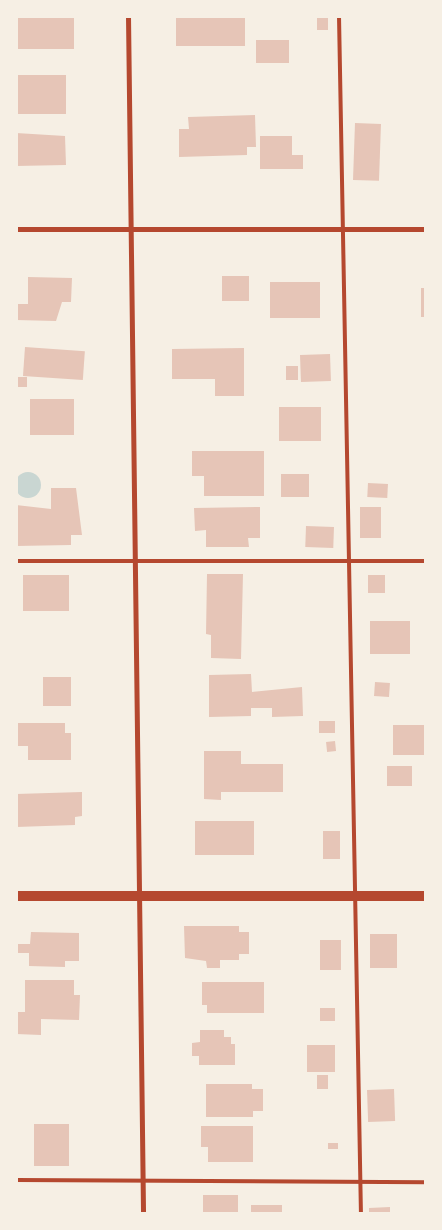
<!DOCTYPE html>
<style>
body{margin:0}
#map{position:relative;width:442px;height:1230px;overflow:hidden;background:#f6efe4;font-family:Poppins,sans-serif}
div>[style]{position:absolute}
.water>*{inset:0;background:#c9d6d2}
.round{border-radius:50%}
.building>*{inset:0;background:#e6c5b7;transform-origin:0 0}
.service>*{height:4px;margin:-2px;padding:0 2px;transform-origin:2px;border-radius:2px;background:#b5482f}
.minor>*{height:5px;margin:-2.5px;padding:0 2.5px;transform-origin:2.5px;border-radius:2.5px;background:#b5482f}
.secondary>*{height:10px;margin:-5px;padding:0 5px;transform-origin:5px;border-radius:5px;background:#b5482f}
span{translate:-50% -50%;white-space:nowrap;text-align:center;line-height:1.15;-webkit-text-stroke:5px #f6efe4;paint-order:stroke}
.frame{position:absolute;inset:0;border:18px solid #f6efe4;pointer-events:none}
</style>
<div id="map">
<div class="water">
<div class="round" style="left:15px;top:472px;width:26px;height:26px"></div>
</div>
<div class="building">
<div style="left:176px;top:16px;width:69px;height:30px"></div>
<div style="left:317px;top:16px;width:11px;height:14px"></div>
<div style="left:17px;top:18px;width:57px;height:31px"></div>
<div style="left:289px;top:40px;width:23px;height:33px;rotate:90deg"></div>
<div style="left:16px;top:75px;width:50px;height:39px"></div>
<div style="clip-path:polygon(255px 115px,256px 147px,247px 147px,247px 155px,179px 157px,179px 129px,189px 129px,188px 117px)"></div>
<div style="left:355px;top:123px;width:26px;height:57px;rotate:2deg"></div>
<div style="clip-path:polygon(16px 133px,65px 136px,66px 165px,16px 166px)"></div>
<div style="clip-path:polygon(260px 136px,292px 136px,292px 155px,303px 155px,303px 169px,260px 169px)"></div>
<div style="left:222px;top:276px;width:27px;height:25px"></div>
<div style="clip-path:polygon(28px 277px,72px 278px,71px 302px,62px 302px,56px 321px,16px 320px,16px 304px,28px 304px)"></div>
<div style="left:270px;top:282px;width:50px;height:36px"></div>
<div style="left:421px;top:288px;width:5px;height:29px"></div>
<div style="left:25px;top:347px;width:60px;height:29px;rotate:4deg"></div>
<div style="clip-path:polygon(244px 348px,244px 396px,215px 396px,215px 379px,172px 379px,172px 349px)"></div>
<div style="left:330px;top:354px;width:27px;height:30px;rotate:88deg"></div>
<div style="left:286px;top:366px;width:12px;height:14px"></div>
<div style="left:16px;top:377px;width:11px;height:10px"></div>
<div style="left:74px;top:399px;width:36px;height:44px;rotate:90deg"></div>
<div style="left:279px;top:407px;width:42px;height:34px"></div>
<div style="clip-path:polygon(192px 451px,264px 451px,264px 496px,204px 496px,204px 476px,192px 476px)"></div>
<div style="left:309px;top:474px;width:23px;height:28px;rotate:90deg"></div>
<div style="left:368px;top:483px;width:20px;height:14px;rotate:3deg"></div>
<div style="clip-path:polygon(51px 488px,76px 488px,82px 535px,71px 535px,71px 545px,16px 546px,16px 505px,51px 509px)"></div>
<div style="clip-path:polygon(260px 507px,260px 538px,248px 538px,249px 547px,206px 547px,206px 530px,195px 531px,194px 508px)"></div>
<div style="left:360px;top:507px;width:21px;height:31px"></div>
<div style="left:306px;top:526px;width:28px;height:21px;rotate:2deg"></div>
<div style="clip-path:polygon(207px 574px,243px 574px,241px 659px,211px 658px,211px 635px,206px 634px)"></div>
<div style="left:23px;top:575px;width:46px;height:36px"></div>
<div style="left:368px;top:575px;width:17px;height:18px"></div>
<div style="left:370px;top:621px;width:40px;height:33px"></div>
<div style="clip-path:polygon(251px 674px,252px 692px,302px 687px,303px 716px,272px 717px,272px 708px,251px 708px,251px 716px,209px 717px,209px 675px)"></div>
<div style="left:43px;top:677px;width:28px;height:29px"></div>
<div style="left:375px;top:682px;width:15px;height:14px;rotate:4deg"></div>
<div style="left:319px;top:721px;width:16px;height:12px"></div>
<div style="clip-path:polygon(16px 723px,65px 723px,65px 733px,71px 733px,71px 760px,28px 760px,28px 746px,16px 746px)"></div>
<div style="left:393px;top:725px;width:32px;height:30px"></div>
<div style="left:335px;top:741px;width:10px;height:9px;rotate:84deg"></div>
<div style="clip-path:polygon(204px 751px,241px 751px,241px 764px,283px 764px,283px 792px,221px 792px,221px 800px,204px 799px)"></div>
<div style="left:387px;top:766px;width:25px;height:20px"></div>
<div style="clip-path:polygon(82px 792px,82px 816px,75px 817px,75px 825px,16px 827px,16px 794px)"></div>
<div style="left:195px;top:821px;width:59px;height:34px"></div>
<div style="left:323px;top:831px;width:17px;height:28px"></div>
<div style="clip-path:polygon(184px 926px,239px 926px,239px 932px,249px 932px,249px 954px,239px 954px,239px 960px,220px 960px,220px 968px,207px 968px,206px 961px,185px 958px)"></div>
<div style="clip-path:polygon(31px 932px,79px 933px,79px 961px,65px 961px,65px 967px,29px 966px,29px 953px,16px 953px,16px 944px,30px 944px)"></div>
<div style="left:370px;top:934px;width:27px;height:34px"></div>
<div style="left:341px;top:940px;width:30px;height:21px;rotate:90deg"></div>
<div style="clip-path:polygon(25px 980px,74px 980px,74px 995px,80px 995px,79px 1020px,41px 1019px,41px 1035px,16px 1034px,17px 1012px,25px 1012px)"></div>
<div style="clip-path:polygon(202px 982px,264px 982px,264px 1013px,207px 1013px,207px 1005px,202px 1005px)"></div>
<div style="left:320px;top:1008px;width:15px;height:13px"></div>
<div style="clip-path:polygon(200px 1030px,224px 1030px,224px 1037px,231px 1037px,231px 1044px,235px 1044px,235px 1065px,199px 1065px,199px 1056px,192px 1056px,192px 1043px,200px 1042px)"></div>
<div style="left:307px;top:1045px;width:28px;height:27px"></div>
<div style="left:317px;top:1075px;width:11px;height:14px"></div>
<div style="clip-path:polygon(206px 1084px,252px 1084px,252px 1089px,263px 1089px,263px 1111px,253px 1111px,253px 1117px,206px 1117px)"></div>
<div style="left:394px;top:1089px;width:32px;height:27px;rotate:88deg"></div>
<div style="left:34px;top:1124px;width:35px;height:42px"></div>
<div style="clip-path:polygon(201px 1126px,253px 1126px,253px 1162px,208px 1162px,208px 1147px,201px 1147px)"></div>
<div style="left:328px;top:1143px;width:10px;height:6px"></div>
<div style="left:203px;top:1195px;width:35px;height:19px"></div>
<div style="left:251px;top:1205px;width:31px;height:9px"></div>
<div style="clip-path:polygon(390px 1207px,390px 1214px,369px 1214px,369px 1208px)"></div>
</div>
<div class="service">
<div style="left:339px;top:16px;width:1198px;rotate:88.95deg"></div>
<div style="left:16px;top:561px;width:410px"></div>
<div style="left:16px;top:1180px;width:410px;rotate:0.3deg"></div>
</div>
<div class="minor">
<div style="left:128px;top:16px;width:1198px;rotate:89.28deg"></div>
<div style="left:16px;top:229px;width:410px"></div>
</div>
<div class="secondary">
<div style="left:16px;top:896px;width:410px"></div>
</div>
<div class="frame"></div>
</div>
